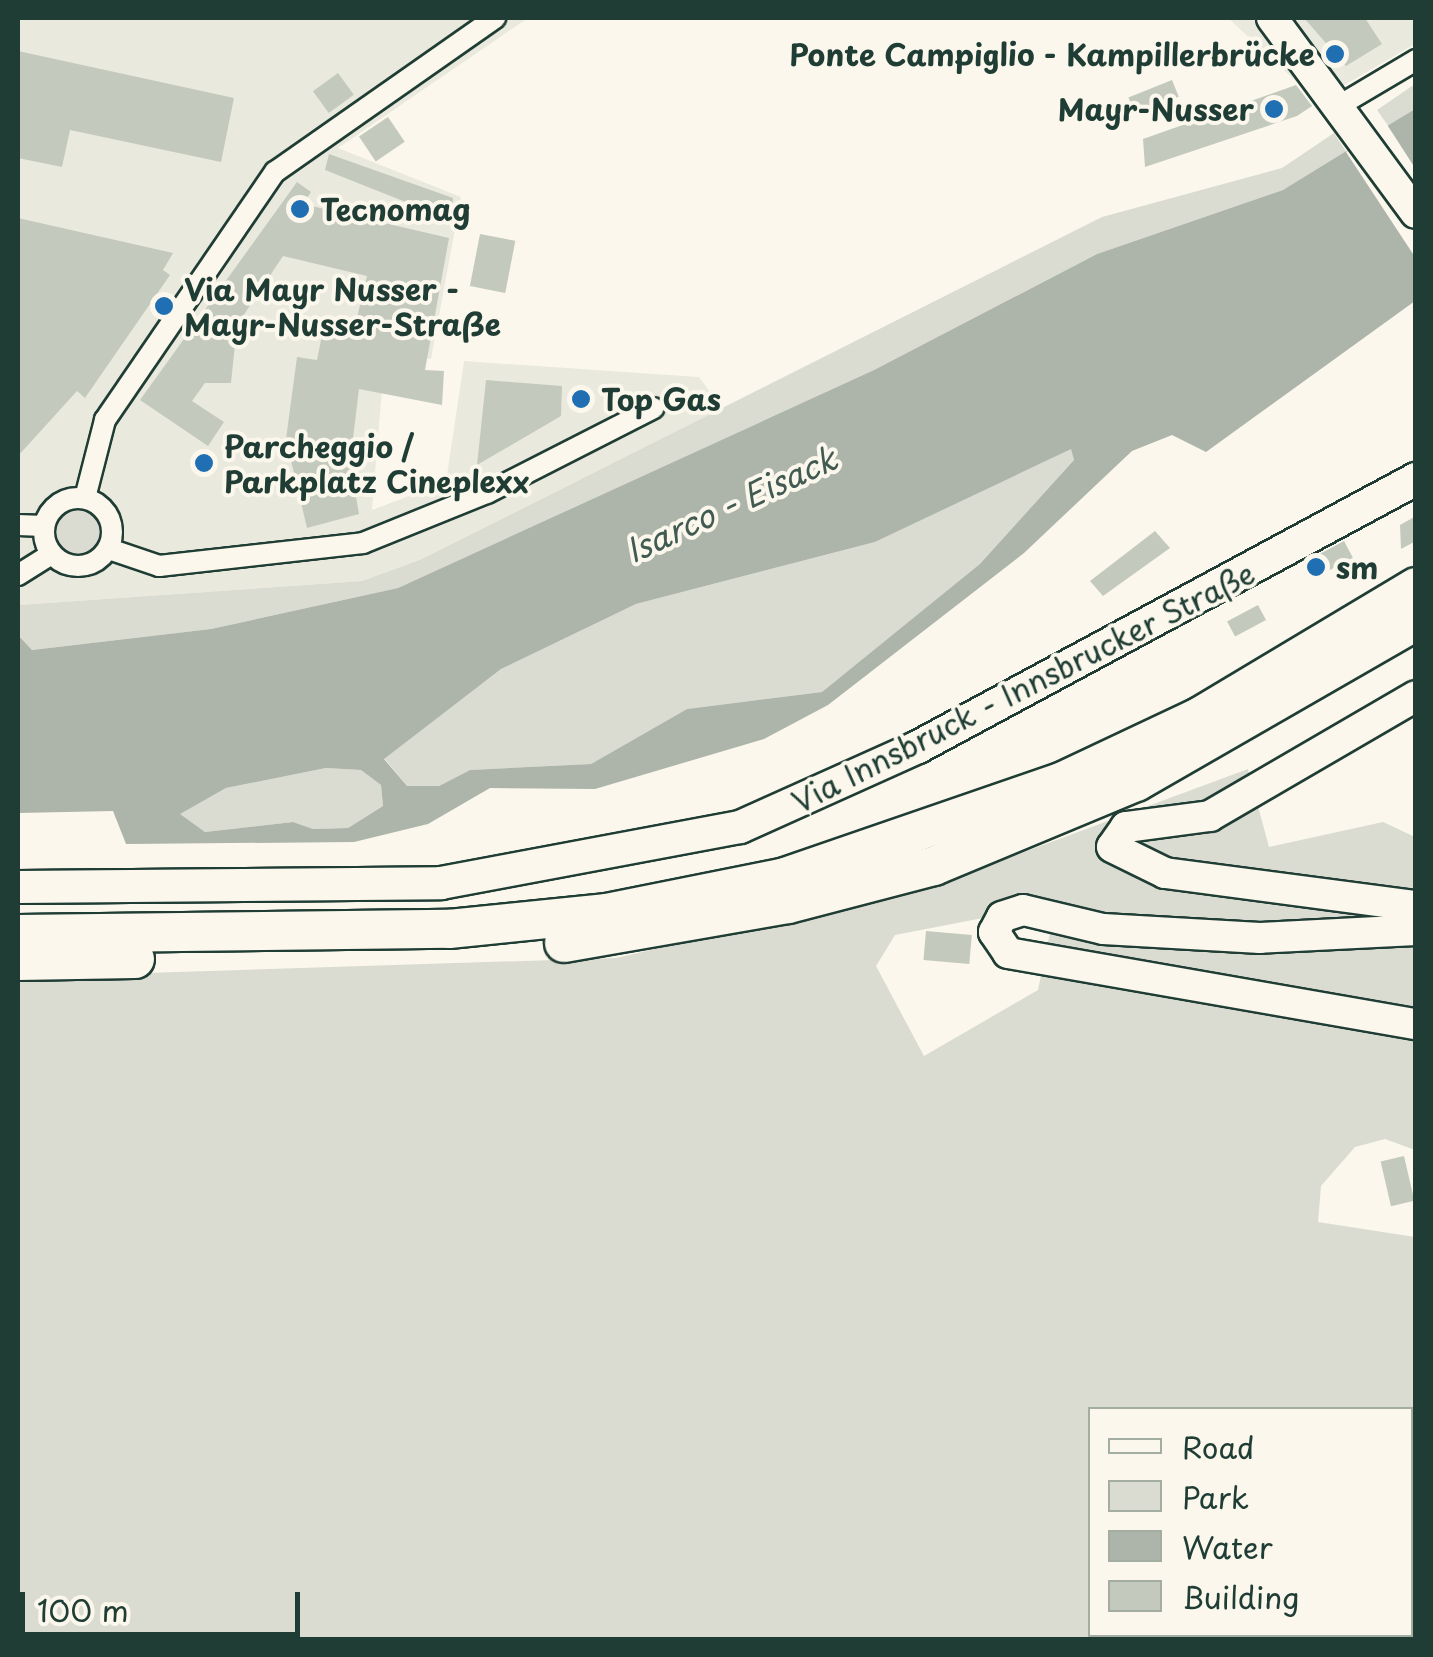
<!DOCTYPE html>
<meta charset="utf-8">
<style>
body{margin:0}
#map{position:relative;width:1433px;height:1657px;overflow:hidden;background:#fbf7ec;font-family:"Playpen Sans",sans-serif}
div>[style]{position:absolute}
.built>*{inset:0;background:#eae9de}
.green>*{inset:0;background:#dbdcd1}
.round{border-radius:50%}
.water>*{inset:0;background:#adb4aa}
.pier>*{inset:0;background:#fbf7ec}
.building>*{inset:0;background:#c4c9be;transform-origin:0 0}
.roads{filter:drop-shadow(2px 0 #1f3d34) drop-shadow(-2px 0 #1f3d34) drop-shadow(0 2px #1f3d34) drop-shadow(0 -2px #1f3d34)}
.street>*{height:20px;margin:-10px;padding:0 10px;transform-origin:10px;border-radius:10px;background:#fbf7ec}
.street>.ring{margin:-10px;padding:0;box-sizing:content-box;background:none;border:20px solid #fbf7ec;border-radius:50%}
.secondary>*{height:30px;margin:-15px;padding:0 15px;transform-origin:15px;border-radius:15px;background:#fbf7ec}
.primary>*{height:32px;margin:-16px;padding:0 16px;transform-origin:16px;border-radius:16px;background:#fbf7ec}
.highway>*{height:38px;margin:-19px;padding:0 19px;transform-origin:19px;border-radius:19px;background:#fbf7ec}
.dots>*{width:28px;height:28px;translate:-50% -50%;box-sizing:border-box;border:5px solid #fbf7ec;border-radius:50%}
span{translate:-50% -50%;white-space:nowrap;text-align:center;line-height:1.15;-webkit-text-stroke:8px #fbf7ec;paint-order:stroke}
.poi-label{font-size:30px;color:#1f3d34;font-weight:700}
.right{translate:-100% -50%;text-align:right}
.left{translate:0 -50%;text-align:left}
.street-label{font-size:30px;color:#1f3d34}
.water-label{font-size:32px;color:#425b52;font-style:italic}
.frame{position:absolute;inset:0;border:20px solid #1f3d34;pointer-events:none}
.legend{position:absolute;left:1088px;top:1407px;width:325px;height:230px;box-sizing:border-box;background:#fbf7ec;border:2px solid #a3ada2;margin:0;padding:12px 18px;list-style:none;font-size:30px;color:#1f3d34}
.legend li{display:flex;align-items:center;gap:20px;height:50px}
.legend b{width:50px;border:2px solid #a3ada2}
.scale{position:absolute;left:20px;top:1592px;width:280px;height:45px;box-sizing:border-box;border:5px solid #1f3d34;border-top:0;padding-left:12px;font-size:30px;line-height:35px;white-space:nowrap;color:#1f3d34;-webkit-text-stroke:8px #fbf7ec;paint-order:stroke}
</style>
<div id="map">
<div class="built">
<div style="clip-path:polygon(18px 18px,528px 18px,338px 148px,461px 197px,431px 359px,385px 353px,372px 510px,446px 482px,464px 361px,699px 377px,722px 408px,422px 559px,362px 581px,18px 605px)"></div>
<div style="clip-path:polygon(1228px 18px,1415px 18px,1415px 44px,1317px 101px)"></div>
</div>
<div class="green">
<div style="clip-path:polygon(1415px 84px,1415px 109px,1389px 127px,1377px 110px)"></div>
<div style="clip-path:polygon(1334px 133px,1349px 156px,1283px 190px,1097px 254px,874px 370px,398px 588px,211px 629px,32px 650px,18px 635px,18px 605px,362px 581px,422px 559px,1102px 217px,1282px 168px)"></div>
<div style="clip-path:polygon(1071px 448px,1074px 460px,980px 565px,822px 692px,687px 709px,591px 764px,470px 770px,439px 786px,407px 786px,384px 758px,501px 669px,636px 604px,875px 542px)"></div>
<div class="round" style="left:49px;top:503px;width:58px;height:58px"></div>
<div style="clip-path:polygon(326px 768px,361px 770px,381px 785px,383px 806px,348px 828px,313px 829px,293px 822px,205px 832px,179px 814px,226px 788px)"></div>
<div style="clip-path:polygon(evenodd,1248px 769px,1269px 847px,1383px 822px,1415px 837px,1415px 1150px,1385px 1139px,1355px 1147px,1321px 1186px,1318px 1222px,1415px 1237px,1415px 1517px,1410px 1410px,1090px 1410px,1090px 1634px,1129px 1639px,18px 1639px,18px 977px,616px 958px,938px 884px,1248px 769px,1056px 904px,1038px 990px,924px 1056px,876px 966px,895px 935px,1056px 904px)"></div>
<div style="clip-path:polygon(1411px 1559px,1415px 1639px,1197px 1639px,1410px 1634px)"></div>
</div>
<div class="water">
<div style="clip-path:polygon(evenodd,1415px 109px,1415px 301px,1206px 452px,1172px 435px,1132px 451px,1024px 553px,828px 705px,764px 739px,595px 789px,490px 788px,428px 824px,354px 842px,126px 844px,113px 811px,18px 813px,18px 635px,32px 650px,211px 629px,398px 588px,874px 370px,1097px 254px,1283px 190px,1415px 109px,1071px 449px,1074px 460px,980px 564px,822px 692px,687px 709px,591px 764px,470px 770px,439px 786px,407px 786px,384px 759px,501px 669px,636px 604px,875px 542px,1071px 449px,1415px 109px,326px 768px,361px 770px,381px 785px,383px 806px,348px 828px,313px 829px,293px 822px,205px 832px,180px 814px,226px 788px,326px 768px)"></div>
</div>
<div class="pier">
<div style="clip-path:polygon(1386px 123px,1415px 168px,1415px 257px,1346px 152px)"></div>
</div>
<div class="building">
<div style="clip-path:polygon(1304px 18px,1365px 18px,1382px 44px,1346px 66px)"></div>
<div style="clip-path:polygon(18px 51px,234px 98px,221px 162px,70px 130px,62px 167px,18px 158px)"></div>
<div style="left:338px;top:73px;width:27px;height:31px;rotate:54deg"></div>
<div style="left:1172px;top:80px;width:18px;height:47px;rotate:68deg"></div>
<div style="clip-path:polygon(1296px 85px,1312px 106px,1297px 116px,1145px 167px,1143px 139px)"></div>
<div style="left:388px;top:117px;width:30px;height:35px;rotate:56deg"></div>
<div style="clip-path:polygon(329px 154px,453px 198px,451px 220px,325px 170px)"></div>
<div style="clip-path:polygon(297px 182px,311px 192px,303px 204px,449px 238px,425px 370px,444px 371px,442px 405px,359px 389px,350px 463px,359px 514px,307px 528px,286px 439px,297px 357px,317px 360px,325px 320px,355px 326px,367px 276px,283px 256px,237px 325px,231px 383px,205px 383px,192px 401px,224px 422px,208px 446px,140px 400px)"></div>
<div style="clip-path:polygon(18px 218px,173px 253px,163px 270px,170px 275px,85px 398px,77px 391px,18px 456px)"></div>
<div style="left:480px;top:234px;width:36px;height:53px;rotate:11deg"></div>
<div style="clip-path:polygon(486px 380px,562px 386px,561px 416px,477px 465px)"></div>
<div style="clip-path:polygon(1416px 516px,1416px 541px,1401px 549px,1400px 525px)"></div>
<div style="clip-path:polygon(1155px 531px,1170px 548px,1103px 596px,1090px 581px)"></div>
<div style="left:1344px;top:541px;width:19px;height:42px;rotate:62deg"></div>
<div style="left:1258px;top:605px;width:17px;height:35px;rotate:62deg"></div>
<div style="left:926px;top:931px;width:46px;height:29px;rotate:5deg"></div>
<div style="left:1404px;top:1156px;width:46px;height:24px;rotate:77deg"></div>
</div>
<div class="roads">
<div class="street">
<div style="left:1342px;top:104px;width:86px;rotate:-30.7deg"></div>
<div class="ring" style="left:44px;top:498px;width:48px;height:48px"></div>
<div style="left:85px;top:498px;width:81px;rotate:-75.6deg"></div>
<div style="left:105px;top:420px;width:301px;rotate:-55.6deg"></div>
<div style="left:275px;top:172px;width:269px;rotate:-35deg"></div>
<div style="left:18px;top:525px;width:26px;rotate:2deg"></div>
<div style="left:109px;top:549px;width:53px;rotate:18.8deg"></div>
<div style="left:159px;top:566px;width:205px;rotate:-6.4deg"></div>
<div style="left:363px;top:543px;width:134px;rotate:-22deg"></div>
<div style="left:487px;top:493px;width:187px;rotate:-27deg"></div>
<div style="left:18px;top:575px;width:39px;rotate:-32deg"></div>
</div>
<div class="secondary">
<div style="left:1272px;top:18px;width:242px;rotate:53.6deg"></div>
<div style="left:1416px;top:696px;width:238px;rotate:149.8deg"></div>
<div style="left:1210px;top:816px;width:85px;rotate:172.5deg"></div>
<div style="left:1126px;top:827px;width:24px;rotate:125deg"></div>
<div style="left:1112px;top:847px;width:59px;rotate:26.1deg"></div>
<div style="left:1165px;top:873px;width:253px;rotate:7.5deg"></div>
<div style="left:1416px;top:930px;width:156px;rotate:177.1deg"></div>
<div style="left:1260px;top:938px;width:157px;rotate:-176.7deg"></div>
<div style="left:1103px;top:929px;width:82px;rotate:-166.6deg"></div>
<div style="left:1023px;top:910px;width:22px;rotate:162deg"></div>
<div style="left:1002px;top:917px;width:17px;rotate:118deg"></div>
<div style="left:994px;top:932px;width:25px;rotate:56deg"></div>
<div style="left:1008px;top:953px;width:414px;rotate:9.9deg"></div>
</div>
<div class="primary">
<div style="left:18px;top:887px;width:423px;rotate:-0.5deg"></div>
<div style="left:441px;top:883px;width:304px;rotate:-10.6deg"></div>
<div style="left:740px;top:827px;width:195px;rotate:-24.2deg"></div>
<div style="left:918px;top:747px;width:566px;rotate:-28.29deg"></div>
</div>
<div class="highway">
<div style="left:18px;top:934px;width:431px;rotate:-0.7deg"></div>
<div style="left:449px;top:929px;width:159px;rotate:-5.8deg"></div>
<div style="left:607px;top:913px;width:182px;rotate:-11.4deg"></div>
<div style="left:785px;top:877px;width:292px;rotate:-19deg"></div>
<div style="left:1061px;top:782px;width:153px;rotate:-25.2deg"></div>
<div style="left:1199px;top:717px;width:253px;rotate:-30.9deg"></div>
<div style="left:564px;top:943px;width:227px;rotate:-9.9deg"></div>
<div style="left:788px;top:904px;width:151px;rotate:-14.6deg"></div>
<div style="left:934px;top:866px;width:219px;rotate:-22.6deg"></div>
<div style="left:1136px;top:782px;width:323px;rotate:-29.9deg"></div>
<div style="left:18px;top:961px;width:117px;rotate:-1deg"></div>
</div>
</div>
<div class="dots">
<div style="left:1335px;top:54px;background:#1f6fb2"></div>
<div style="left:1274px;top:109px;background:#1f6fb2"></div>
<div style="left:300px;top:209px;background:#1f6fb2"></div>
<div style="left:164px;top:306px;background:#1f6fb2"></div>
<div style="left:581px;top:399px;background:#1f6fb2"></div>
<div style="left:204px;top:463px;background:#1f6fb2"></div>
<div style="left:1316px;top:567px;background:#1f6fb2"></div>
</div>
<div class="poi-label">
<span class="right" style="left:1315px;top:54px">Ponte Campiglio - Kampillerbrücke</span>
<span class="right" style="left:1254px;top:109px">Mayr-Nusser</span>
<span class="left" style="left:320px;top:209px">Tecnomag</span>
<span class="left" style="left:184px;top:306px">Via Mayr Nusser -<br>Mayr-Nusser-Straße</span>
<span class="left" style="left:601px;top:399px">Top Gas</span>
<span class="left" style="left:224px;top:463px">Parcheggio /<br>Parkplatz Cineplexx</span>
<span class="left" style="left:1336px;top:567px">sm</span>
</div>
<div class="street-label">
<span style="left:1023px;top:687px;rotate:-27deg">Via Innsbruck - Innsbrucker Straße</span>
</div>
<div class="water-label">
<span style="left:731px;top:504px;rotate:-25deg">Isarco - Eisack</span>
</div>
<div class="frame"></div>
<ul class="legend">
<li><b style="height:12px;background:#fbf7ec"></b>Road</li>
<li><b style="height:28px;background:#dbdcd1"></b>Park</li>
<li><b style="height:28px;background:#adb4aa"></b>Water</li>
<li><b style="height:28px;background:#c4c9be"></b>Building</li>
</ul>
<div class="scale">100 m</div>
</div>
